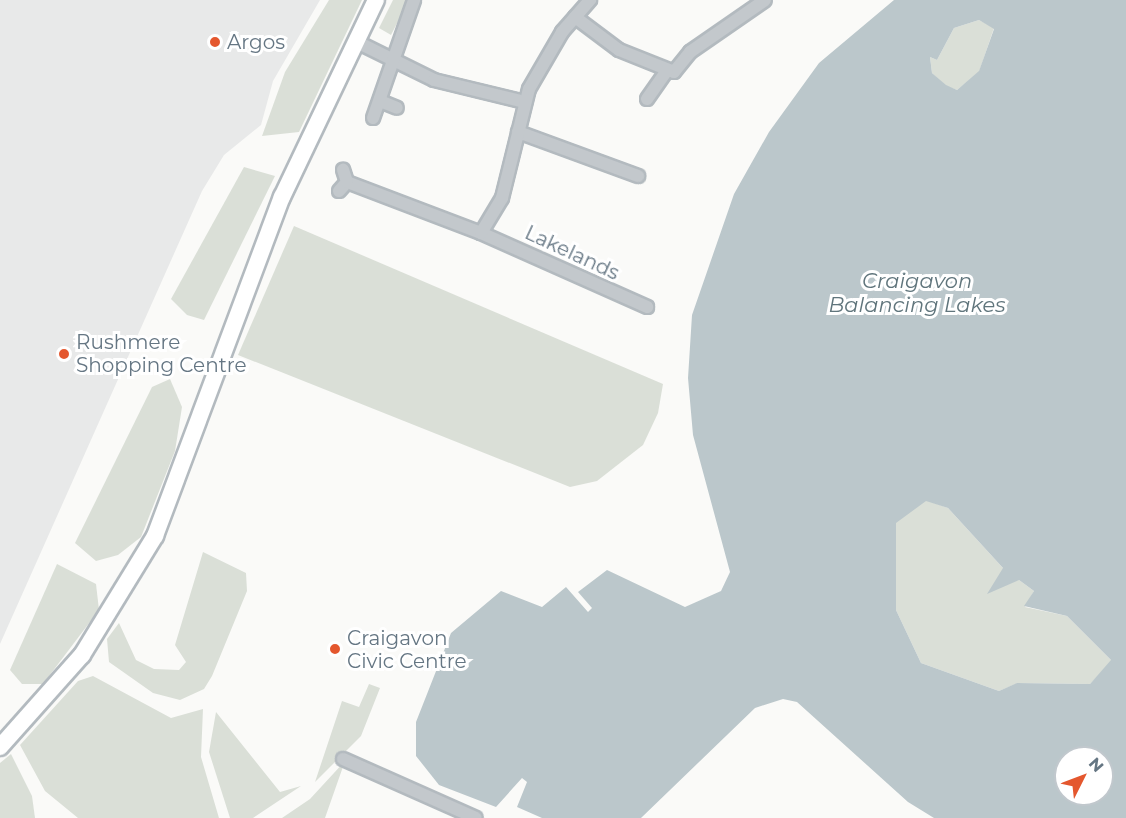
<!DOCTYPE html>
<style>
body{margin:0}
#map{position:relative;width:1126px;height:818px;overflow:hidden;background:#fafaf8;font-family:Montserrat,sans-serif}
div>[style]{position:absolute}
.built>*{inset:0;background:#e8e9e9}
.green>*{inset:0;background:#dadfd7}
.water>*{inset:0;background:#bbc7cb}
.roads{filter:drop-shadow(2px 0 #b3babf) drop-shadow(-2px 0 #b3babf) drop-shadow(0 2px #b3babf) drop-shadow(0 -2px #b3babf)}
.street>*{height:12px;margin:-6px;padding:0 6px;transform-origin:6px;border-radius:6px;background:#c3c8cc}
.secondary>*{height:16px;margin:-8px;padding:0 8px;transform-origin:8px;border-radius:8px;background:#fff}
.dots>*{width:16px;height:16px;translate:-50% -50%;box-sizing:border-box;border:3px solid #fff;border-radius:50%}
span{translate:-50% -50%;white-space:nowrap;text-align:center;line-height:1.15;-webkit-text-stroke:6px #fff;paint-order:stroke}
.poi-label{font-size:20px;color:#657683}
.left{translate:0 -50%;text-align:left}
.street-label{font-size:20px;color:#657683}
.water-label{font-size:21px;color:#60757c;font-style:italic}
.north{position:absolute;left:1054px;top:746px;width:60px;height:60px;box-sizing:border-box;background:#fff;border:2px solid #c1c8cd;border-radius:50%;rotate:48deg;font-size:16px;font-weight:700;line-height:24px;text-align:center;color:#657683}
.north::after{content:'';display:block;margin:auto;width:21px;height:27px;background:#e4572e;clip-path:polygon(50% 0,100% 100%,50% 72%,0 100%)}
</style>
<div id="map">
<div class="built">
<div style="clip-path:polygon(0 0,320px 0,273px 81px,261px 125px,224px 155px,202px 191px,0 644px)"></div>
</div>
<div class="green">
<div style="clip-path:polygon(329px 0,362px 0,299px 132px,262px 136px,285px 72px)"></div>
<div style="clip-path:polygon(393px 0,409px 0,391px 35px,379px 28px)"></div>
<div style="clip-path:polygon(979px 20px,994px 28px,979px 72px,957px 90px,946px 86px,932px 73px,930px 57px,937px 60px,954px 28px)"></div>
<div style="clip-path:polygon(244px 167px,275px 176px,204px 320px,187px 315px,171px 299px)"></div>
<div style="clip-path:polygon(294px 226px,663px 384px,658px 413px,643px 445px,597px 481px,570px 487px,238px 355px)"></div>
<div style="clip-path:polygon(170px 379px,182px 407px,175px 451px,141px 537px,118px 555px,96px 561px,75px 543px,152px 387px)"></div>
<div style="clip-path:polygon(926px 500px,948px 508px,1003px 568px,1034px 591px,1025px 607px,1067px 616px,1112px 661px,1090px 684px,1018px 683px,999px 691px,921px 663px,896px 610px,896px 522px)"></div>
<div style="clip-path:polygon(203px 552px,246px 573px,247px 591px,212px 676px,204px 689px,180px 700px,153px 693px,109px 662px,107px 639px,119px 623px,136px 660px,154px 669px,179px 670px,186px 662px,175px 645px)"></div>
<div style="clip-path:polygon(57px 564px,96px 584px,99px 610px,43px 684px,22px 684px,10px 670px)"></div>
<div style="clip-path:polygon(93px 676px,171px 718px,203px 709px,201px 757px,219px 818px,78px 818px,45px 791px,20px 745px,78px 681px)"></div>
<div style="clip-path:polygon(369px 684px,380px 688px,361px 736px,315px 782px,342px 701px,359px 707px)"></div>
<div style="clip-path:polygon(216px 712px,280px 792px,301px 786px,253px 818px,230px 818px,209px 752px)"></div>
<div style="clip-path:polygon(11px 754px,32px 796px,35px 818px,0 818px,0 763px)"></div>
<div style="clip-path:polygon(345px 761px,325px 818px,282px 818px,310px 799px)"></div>
</div>
<div class="water">
<div style="clip-path:polygon(evenodd,894px 0,1126px 0,1126px 818px,934px 818px,908px 802px,797px 702px,783px 699px,755px 708px,641px 818px,542px 818px,517px 807px,527px 782px,522px 778px,496px 807px,439px 785px,416px 756px,416px 722px,451px 633px,501px 591px,542px 607px,566px 587px,588px 612px,592px 608px,578px 592px,607px 570px,685px 607px,721px 591px,730px 572px,693px 435px,688px 378px,692px 315px,734px 194px,769px 132px,819px 63px,894px 0,979px 20px,994px 29px,979px 71px,957px 90px,946px 85px,932px 73px,930px 57px,937px 60px,954px 28px,979px 20px,894px 0,926px 501px,948px 508px,1003px 568px,987px 594px,1019px 580px,1034px 591px,1024px 606px,1067px 616px,1111px 660px,1090px 684px,1017px 683px,999px 691px,921px 663px,896px 610px,896px 523px,926px 501px,894px 0,1066px 758px,1102px 758px,1102px 794px,1066px 794px,1066px 758px)"></div>
</div>
<div class="roads">
<div class="street">
<div style="left:575px;top:17px;width:55px;rotate:36.9deg"></div>
<div style="left:619px;top:50px;width:59px;rotate:21.8deg"></div>
<div style="left:674px;top:72px;width:26px;rotate:-51deg"></div>
<div style="left:690px;top:52px;width:91px;rotate:-34.7deg"></div>
<div style="left:355px;top:41px;width:88px;rotate:26.3deg"></div>
<div style="left:434px;top:80px;width:94px;rotate:13.6deg"></div>
<div style="left:647px;top:99px;width:35px;rotate:-55deg"></div>
<div style="left:380px;top:101px;width:18px;rotate:22deg"></div>
<div style="left:373px;top:118px;width:125px;rotate:-70.8deg"></div>
<div style="left:518px;top:132px;width:128px;rotate:20.1deg"></div>
<div style="left:347px;top:182px;width:143px;rotate:20.8deg"></div>
<div style="left:481px;top:233px;width:182px;rotate:24deg"></div>
<div style="left:339px;top:191px;width:12px;rotate:-48deg"></div>
<div style="left:347px;top:182px;width:13px;rotate:-108deg"></div>
<div style="left:481px;top:233px;width:41px;rotate:-59deg"></div>
<div style="left:502px;top:198px;width:112px;rotate:-76.1deg"></div>
<div style="left:529px;top:89px;width:66px;rotate:-59.9deg"></div>
<div style="left:562px;top:32px;width:43px;rotate:-48.8deg"></div>
<div style="left:343px;top:759px;width:145px;rotate:23.9deg"></div>
</div>
<div class="secondary">
<div style="left:0;top:747px;width:123px;rotate:-48.3deg"></div>
<div style="left:82px;top:655px;width:140px;rotate:-58.5deg"></div>
<div style="left:155px;top:536px;width:362px;rotate:-69.5deg"></div>
<div style="left:282px;top:197px;width:218px;rotate:-64.5deg"></div>
</div>
</div>
<div class="dots">
<div style="left:215px;top:42px;background:#e4572e"></div>
<div style="left:64px;top:354px;background:#e4572e"></div>
<div style="left:335px;top:649px;background:#e4572e"></div>
</div>
<div class="poi-label">
<span class="left" style="left:227px;top:42px">Argos</span>
<span class="left" style="left:76px;top:354px">Rushmere<br>Shopping Centre</span>
<span class="left" style="left:347px;top:650px">Craigavon<br>Civic Centre</span>
</div>
<div class="street-label">
<span style="left:572px;top:253px;rotate:25deg">Lakelands</span>
</div>
<div class="water-label">
<span style="left:917px;top:293px">Craigavon<br>Balancing Lakes</span>
</div>
<div class="north">N</div>
</div>
